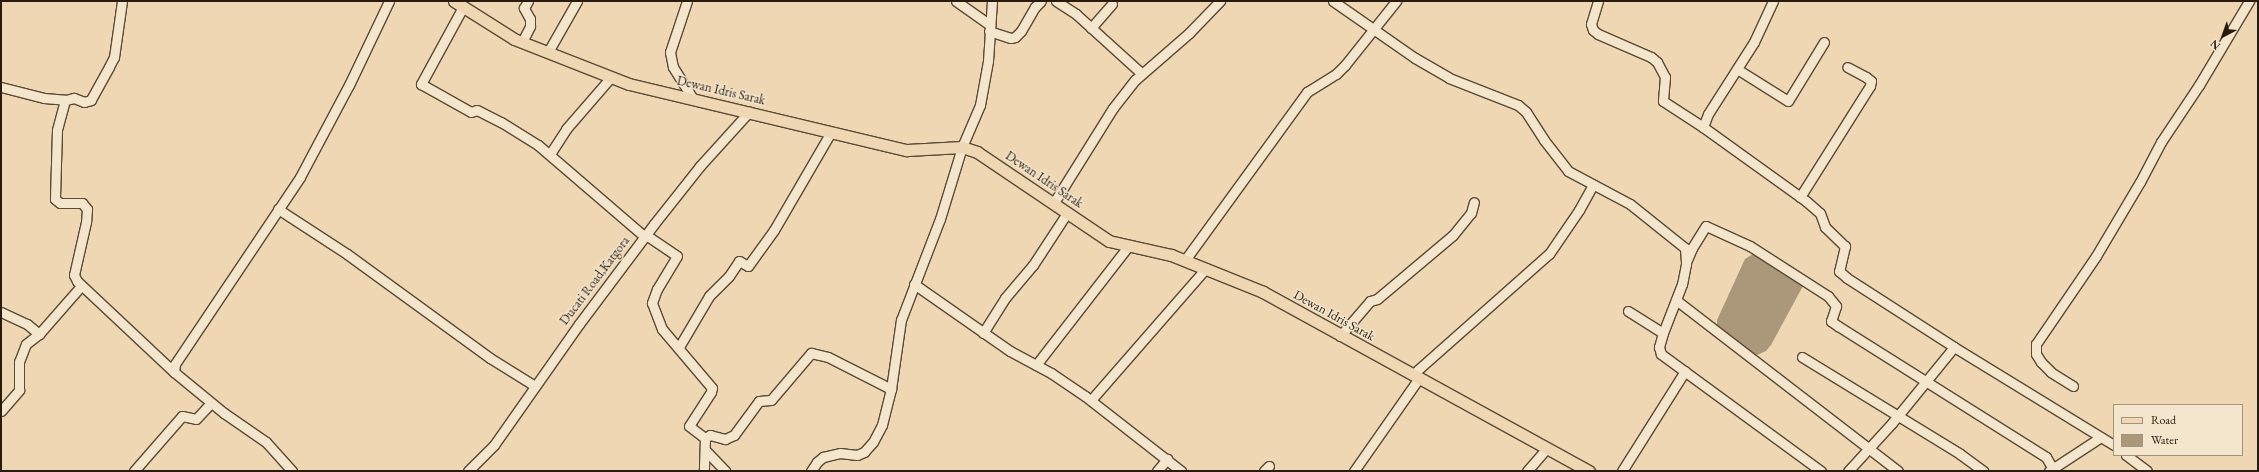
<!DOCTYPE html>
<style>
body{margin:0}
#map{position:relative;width:2259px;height:472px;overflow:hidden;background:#eed7b2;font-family:"EB Garamond",serif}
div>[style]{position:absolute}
.water>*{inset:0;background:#ab977a}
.roads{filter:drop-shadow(1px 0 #5a4a36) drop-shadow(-1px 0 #5a4a36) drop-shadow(0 1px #5a4a36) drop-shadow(0 -1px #5a4a36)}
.minor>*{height:9px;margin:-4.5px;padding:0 4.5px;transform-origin:4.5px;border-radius:4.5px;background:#f4e5cd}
.major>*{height:11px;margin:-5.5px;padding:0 5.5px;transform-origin:5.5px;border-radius:5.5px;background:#eed7b2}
span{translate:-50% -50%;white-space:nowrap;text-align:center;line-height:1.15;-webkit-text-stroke:3px #f4e5cd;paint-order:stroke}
.street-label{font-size:13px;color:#291b0d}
.frame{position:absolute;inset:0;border:2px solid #291b0d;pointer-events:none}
.legend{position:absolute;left:2113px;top:404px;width:130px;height:52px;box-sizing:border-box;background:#f4e5cd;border:1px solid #a39480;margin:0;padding:5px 7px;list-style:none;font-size:12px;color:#291b0d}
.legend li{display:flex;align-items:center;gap:8px;height:20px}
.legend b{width:20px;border:1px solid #a39480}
.north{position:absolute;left:2203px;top:16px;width:40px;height:40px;-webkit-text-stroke:3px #f4e5cd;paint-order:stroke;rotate:221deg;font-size:11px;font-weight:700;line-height:16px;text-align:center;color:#291b0d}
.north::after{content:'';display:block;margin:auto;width:14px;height:18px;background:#291b0d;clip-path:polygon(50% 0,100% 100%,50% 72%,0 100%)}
</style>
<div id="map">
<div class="water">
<div style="clip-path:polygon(1753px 254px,1758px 255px,1803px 286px,1771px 345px,1766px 351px,1757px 355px,1753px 354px,1717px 326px,1717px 320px,1745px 259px)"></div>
</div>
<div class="roads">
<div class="minor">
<div style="left:122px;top:1px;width:57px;rotate:98.1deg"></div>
<div style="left:114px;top:57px;width:11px;rotate:117deg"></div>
<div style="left:109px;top:67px;width:38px;rotate:119deg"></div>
<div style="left:91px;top:100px;width:7px;rotate:164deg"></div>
<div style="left:84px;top:102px;width:11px;rotate:-158deg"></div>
<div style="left:74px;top:98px;width:9px;rotate:167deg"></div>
<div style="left:65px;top:100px;width:31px;rotate:105deg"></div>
<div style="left:57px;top:130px;width:69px;rotate:91.7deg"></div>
<div style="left:55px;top:199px;width:6px;rotate:39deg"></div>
<div style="left:60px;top:203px;width:22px"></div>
<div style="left:82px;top:203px;width:8px;rotate:50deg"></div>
<div style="left:87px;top:209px;width:13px;rotate:94deg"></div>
<div style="left:86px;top:222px;width:54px;rotate:102.8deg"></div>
<div style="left:74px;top:275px;width:7px;rotate:63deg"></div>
<div style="left:77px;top:281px;width:133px;rotate:43.2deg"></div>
<div style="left:174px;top:372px;width:65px;rotate:39.4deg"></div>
<div style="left:224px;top:413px;width:51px;rotate:34.6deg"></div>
<div style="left:266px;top:442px;width:39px;rotate:48deg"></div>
<div style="left:687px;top:1px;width:54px;rotate:108.4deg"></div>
<div style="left:670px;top:52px;width:15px;rotate:79deg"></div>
<div style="left:673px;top:67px;width:38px;rotate:58deg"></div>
<div style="left:956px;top:1px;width:42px;rotate:35.2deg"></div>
<div style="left:1056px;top:1px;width:24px;rotate:33deg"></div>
<div style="left:1076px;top:14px;width:88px;rotate:42.2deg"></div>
<div style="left:1333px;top:1px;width:100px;rotate:34.8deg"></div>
<div style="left:1415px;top:58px;width:39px;rotate:30deg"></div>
<div style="left:1449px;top:78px;width:74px;rotate:21.4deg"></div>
<div style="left:1518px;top:105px;width:11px;rotate:41deg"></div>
<div style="left:1526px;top:112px;width:33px;rotate:57deg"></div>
<div style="left:1544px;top:140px;width:39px;rotate:52deg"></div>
<div style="left:1568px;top:171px;width:70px;rotate:28deg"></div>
<div style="left:1630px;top:204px;width:70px;rotate:38.7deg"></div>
<div style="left:1685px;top:248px;width:16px;rotate:86deg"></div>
<div style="left:1686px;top:264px;width:20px;rotate:101deg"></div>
<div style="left:1682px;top:284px;width:53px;rotate:111.2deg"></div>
<div style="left:1663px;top:333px;width:15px;rotate:106deg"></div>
<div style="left:1659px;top:347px;width:7px;rotate:74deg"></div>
<div style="left:1661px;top:354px;width:198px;rotate:36.2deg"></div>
<div style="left:1598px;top:1px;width:24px;rotate:107deg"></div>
<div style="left:1591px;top:24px;width:6px;rotate:72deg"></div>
<div style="left:1593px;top:30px;width:6px;rotate:39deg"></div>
<div style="left:1598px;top:34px;width:58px;rotate:23.5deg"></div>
<div style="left:1651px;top:57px;width:8px;rotate:40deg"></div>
<div style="left:1657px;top:62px;width:17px;rotate:62deg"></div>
<div style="left:1665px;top:77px;width:24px;rotate:95deg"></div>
<div style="left:1663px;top:101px;width:48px;rotate:33deg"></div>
<div style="left:1773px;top:1px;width:45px;rotate:114.9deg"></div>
<div style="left:1754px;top:42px;width:85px;rotate:122.6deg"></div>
<div style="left:1708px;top:114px;width:14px;rotate:111deg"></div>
<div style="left:1703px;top:127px;width:127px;rotate:35.7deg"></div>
<div style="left:1806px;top:201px;width:18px;rotate:41deg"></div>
<div style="left:1820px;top:213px;width:15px;rotate:70deg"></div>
<div style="left:1825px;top:227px;width:28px;rotate:44deg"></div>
<div style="left:1845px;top:246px;width:26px;rotate:103deg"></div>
<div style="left:1839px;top:271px;width:11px;rotate:41deg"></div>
<div style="left:1847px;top:278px;width:127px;rotate:32.8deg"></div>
<div style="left:1954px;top:347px;width:98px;rotate:129.2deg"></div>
<div style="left:1892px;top:423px;width:65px;rotate:132.5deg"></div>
<div style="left:463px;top:7px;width:88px;rotate:118.6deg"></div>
<div style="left:421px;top:84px;width:57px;rotate:29.2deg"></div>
<div style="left:471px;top:112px;width:6px;rotate:-18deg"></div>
<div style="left:477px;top:110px;width:27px;rotate:27deg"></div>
<div style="left:501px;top:122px;width:44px;rotate:31.9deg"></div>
<div style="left:538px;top:145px;width:141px;rotate:40.7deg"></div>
<div style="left:1091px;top:28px;width:32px;rotate:-49deg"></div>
<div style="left:989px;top:31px;width:23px;rotate:18deg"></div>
<div style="left:1011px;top:38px;width:4px;rotate:-14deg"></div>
<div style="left:1015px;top:37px;width:8px;rotate:-45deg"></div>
<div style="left:1021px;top:31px;width:28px;rotate:-60deg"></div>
<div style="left:1035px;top:7px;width:8px;rotate:-45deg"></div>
<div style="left:522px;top:42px;width:18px;rotate:-63deg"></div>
<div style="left:530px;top:26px;width:7px;rotate:-90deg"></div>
<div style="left:530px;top:19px;width:13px;rotate:-119deg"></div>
<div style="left:524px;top:8px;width:8px;rotate:-60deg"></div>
<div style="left:548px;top:52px;width:59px;rotate:-60.4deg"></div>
<div style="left:1737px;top:69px;width:60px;rotate:32.1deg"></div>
<div style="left:1788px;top:101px;width:69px;rotate:-58.6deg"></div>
<div style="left:1px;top:87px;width:44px;rotate:14.3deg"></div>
<div style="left:44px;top:98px;width:21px;rotate:5deg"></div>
<div style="left:550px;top:154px;width:30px;rotate:-57deg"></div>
<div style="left:566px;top:129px;width:69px;rotate:-49.1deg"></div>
<div style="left:1800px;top:197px;width:131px;rotate:-57.8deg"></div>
<div style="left:1870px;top:86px;width:5px;rotate:-79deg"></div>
<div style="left:1871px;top:81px;width:6px;rotate:-141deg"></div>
<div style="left:1866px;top:77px;width:21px;rotate:-152deg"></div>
<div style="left:1053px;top:204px;width:113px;rotate:-58deg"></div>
<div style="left:1113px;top:108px;width:36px;rotate:-52deg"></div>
<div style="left:1135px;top:80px;width:72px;rotate:-41deg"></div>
<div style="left:1189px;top:33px;width:45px;rotate:-45.9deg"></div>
<div style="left:278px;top:209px;width:82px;rotate:33.1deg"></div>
<div style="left:347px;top:254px;width:177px;rotate:36deg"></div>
<div style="left:490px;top:358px;width:53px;rotate:31.9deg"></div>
<div style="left:646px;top:235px;width:37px;rotate:34deg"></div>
<div style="left:677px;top:256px;width:39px;rotate:121deg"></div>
<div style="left:657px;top:289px;width:15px;rotate:110deg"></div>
<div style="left:652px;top:303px;width:28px;rotate:69deg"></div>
<div style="left:662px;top:329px;width:77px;rotate:49.7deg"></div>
<div style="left:712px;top:388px;width:4px;rotate:104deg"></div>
<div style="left:711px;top:392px;width:40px;rotate:122.9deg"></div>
<div style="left:689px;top:426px;width:20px;rotate:37deg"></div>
<div style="left:705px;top:438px;width:33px;rotate:92deg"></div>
<div style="left:1185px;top:260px;width:208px;rotate:-54deg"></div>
<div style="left:1307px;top:92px;width:34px;rotate:-32deg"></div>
<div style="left:1336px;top:74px;width:13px;rotate:-45deg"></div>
<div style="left:1345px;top:65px;width:82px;rotate:-51.4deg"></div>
<div style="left:1687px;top:260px;width:13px;rotate:-67deg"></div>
<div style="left:1692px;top:248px;width:26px;rotate:-58deg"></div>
<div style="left:1706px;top:226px;width:48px;rotate:24.4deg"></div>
<div style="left:1750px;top:246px;width:93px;rotate:32.7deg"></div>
<div style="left:1828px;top:296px;width:13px;rotate:51deg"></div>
<div style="left:1836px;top:306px;width:16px;rotate:108deg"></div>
<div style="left:1831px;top:321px;width:9px;rotate:36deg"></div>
<div style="left:1838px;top:326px;width:246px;rotate:32.2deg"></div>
<div style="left:2046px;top:457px;width:16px;rotate:60deg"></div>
<div style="left:914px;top:284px;width:117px;rotate:34.9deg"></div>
<div style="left:1010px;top:351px;width:47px;rotate:28.2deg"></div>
<div style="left:1051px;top:373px;width:41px;rotate:34.1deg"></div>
<div style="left:1085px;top:396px;width:122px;rotate:38deg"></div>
<div style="left:1676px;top:300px;width:280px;rotate:37.6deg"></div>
<div style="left:1628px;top:311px;width:41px;rotate:32.2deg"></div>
<div style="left:1px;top:312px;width:29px;rotate:25deg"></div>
<div style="left:27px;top:324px;width:16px;rotate:40deg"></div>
<div style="left:39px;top:334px;width:64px;rotate:-48.8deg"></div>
<div style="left:983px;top:333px;width:41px;rotate:-57.8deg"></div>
<div style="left:1005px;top:298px;width:43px;rotate:-49.7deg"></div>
<div style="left:1033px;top:265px;width:62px;rotate:-56.8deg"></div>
<div style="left:1340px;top:336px;width:46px;rotate:-49.4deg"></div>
<div style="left:1370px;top:301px;width:7px;rotate:-16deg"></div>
<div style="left:1377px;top:299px;width:99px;rotate:-40.1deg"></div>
<div style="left:1453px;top:235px;width:28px;rotate:-51deg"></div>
<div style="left:1471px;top:213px;width:11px;rotate:-75deg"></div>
<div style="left:679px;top:347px;width:59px;rotate:-59.5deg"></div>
<div style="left:709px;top:296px;width:28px;rotate:-45deg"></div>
<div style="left:729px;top:276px;width:18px;rotate:-56deg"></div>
<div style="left:739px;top:261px;width:10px;rotate:29deg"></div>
<div style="left:748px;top:266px;width:44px;rotate:-54.2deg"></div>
<div style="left:774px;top:230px;width:113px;rotate:-59.8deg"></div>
<div style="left:1954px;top:347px;width:188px;rotate:31.5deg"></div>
<div style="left:1802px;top:357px;width:185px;rotate:31.5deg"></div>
<div style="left:1960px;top:454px;width:29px;rotate:36deg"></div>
<div style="left:1036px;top:365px;width:152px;rotate:-52.2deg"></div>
<div style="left:174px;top:372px;width:8px;rotate:-83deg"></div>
<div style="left:175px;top:364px;width:225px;rotate:-56.2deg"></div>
<div style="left:300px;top:177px;width:104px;rotate:-62deg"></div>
<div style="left:349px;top:85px;width:93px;rotate:-64.5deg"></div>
<div style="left:1412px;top:375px;width:183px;rotate:-41.5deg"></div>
<div style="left:1549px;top:254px;width:53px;rotate:-55.7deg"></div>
<div style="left:1579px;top:210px;width:29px;rotate:-61deg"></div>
<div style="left:2073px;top:386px;width:26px;rotate:-148deg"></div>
<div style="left:2051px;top:372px;width:14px;rotate:-135deg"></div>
<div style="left:2041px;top:362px;width:9px;rotate:-122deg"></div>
<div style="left:2036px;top:354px;width:10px;rotate:-90deg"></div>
<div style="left:2036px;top:344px;width:107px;rotate:-55.7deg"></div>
<div style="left:2096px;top:256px;width:86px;rotate:-59.3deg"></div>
<div style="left:2140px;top:182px;width:45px;rotate:-62.3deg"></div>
<div style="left:2161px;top:142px;width:69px;rotate:-56.3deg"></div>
<div style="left:2199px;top:85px;width:98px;rotate:-59.2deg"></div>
<div style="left:1091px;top:400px;width:175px;rotate:-48.9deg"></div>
<div style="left:1px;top:411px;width:28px;rotate:-49deg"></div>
<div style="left:19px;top:390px;width:28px;rotate:-90deg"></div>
<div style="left:19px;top:362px;width:19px;rotate:-69deg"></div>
<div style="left:26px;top:344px;width:16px;rotate:-38deg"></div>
<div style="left:705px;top:438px;width:6px;rotate:-31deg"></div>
<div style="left:710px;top:435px;width:16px;rotate:15deg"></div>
<div style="left:725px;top:439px;width:10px;rotate:-24deg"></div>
<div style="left:734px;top:435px;width:42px;rotate:-53.7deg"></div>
<div style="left:759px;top:401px;width:12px;rotate:-5deg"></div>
<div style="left:771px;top:400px;width:62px;rotate:-49.6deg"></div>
<div style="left:811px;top:353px;width:17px;rotate:13deg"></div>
<div style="left:828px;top:357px;width:71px;rotate:26.9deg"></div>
<div style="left:706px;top:451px;width:28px;rotate:46deg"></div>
<div style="left:2126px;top:455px;width:26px;rotate:37deg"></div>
<div style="left:134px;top:471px;width:73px;rotate:-48.9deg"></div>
<div style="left:182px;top:416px;width:14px;rotate:12deg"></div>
<div style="left:196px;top:419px;width:22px;rotate:-47deg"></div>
<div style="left:468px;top:471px;width:37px;rotate:-45deg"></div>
<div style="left:494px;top:445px;width:148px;rotate:-54.9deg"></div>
<div style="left:579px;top:324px;width:125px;rotate:-53.1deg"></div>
<div style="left:654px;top:224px;width:74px;rotate:-51.6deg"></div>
<div style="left:700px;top:166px;width:73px;rotate:-47.8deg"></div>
<div style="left:811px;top:471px;width:11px;rotate:-56deg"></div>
<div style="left:817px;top:462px;width:8px;rotate:-40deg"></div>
<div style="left:823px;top:457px;width:17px;rotate:-13deg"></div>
<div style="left:840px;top:453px;width:17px;rotate:7deg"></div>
<div style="left:857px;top:455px;width:8px;rotate:-23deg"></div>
<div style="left:864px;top:452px;width:13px;rotate:-48deg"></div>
<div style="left:873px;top:442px;width:19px;rotate:-62deg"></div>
<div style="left:882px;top:425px;width:37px;rotate:-76deg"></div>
<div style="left:891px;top:389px;width:70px;rotate:-81.8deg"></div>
<div style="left:901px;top:320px;width:108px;rotate:-68.9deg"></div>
<div style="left:940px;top:219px;width:75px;rotate:-73deg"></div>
<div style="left:962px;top:147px;width:46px;rotate:-66.8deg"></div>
<div style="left:980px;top:105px;width:45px;rotate:-79.7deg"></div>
<div style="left:988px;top:61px;width:60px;rotate:-86.2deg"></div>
<div style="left:1157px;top:471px;width:16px;rotate:-50deg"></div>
<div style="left:1264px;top:471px;width:7px;rotate:-45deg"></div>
<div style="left:1354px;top:471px;width:113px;rotate:-55deg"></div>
<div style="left:1527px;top:471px;width:29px;rotate:-49deg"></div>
<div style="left:1622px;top:471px;width:118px;rotate:-57.8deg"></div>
<div style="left:2049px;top:471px;width:62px;rotate:-33.2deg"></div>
</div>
<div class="major">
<div style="left:454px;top:1px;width:71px;rotate:32.3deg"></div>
<div style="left:514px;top:39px;width:123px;rotate:21.4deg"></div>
<div style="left:629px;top:84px;width:286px;rotate:13.4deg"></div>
<div style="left:907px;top:150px;width:55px;rotate:-3.1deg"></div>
<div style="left:962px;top:147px;width:16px;rotate:18deg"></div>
<div style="left:977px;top:152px;width:159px;rotate:34deg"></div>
<div style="left:1109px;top:241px;width:64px;rotate:12.7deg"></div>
<div style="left:1171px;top:255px;width:99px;rotate:21.9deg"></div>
<div style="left:1263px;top:292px;width:372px;rotate:28.8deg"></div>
</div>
</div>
<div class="street-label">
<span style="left:721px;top:91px;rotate:13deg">Dewan Idris Sarak</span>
<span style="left:1044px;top:180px;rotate:34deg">Dewan Idris Sarak</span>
<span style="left:595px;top:281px;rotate:-53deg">Ducati Road,Katgora</span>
<span style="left:1334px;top:316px;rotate:29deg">Dewan Idris Sarak</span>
</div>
<div class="frame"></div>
<ul class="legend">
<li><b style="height:5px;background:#eed7b2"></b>Road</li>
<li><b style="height:11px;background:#ab977a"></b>Water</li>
</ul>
<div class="north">N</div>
</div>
